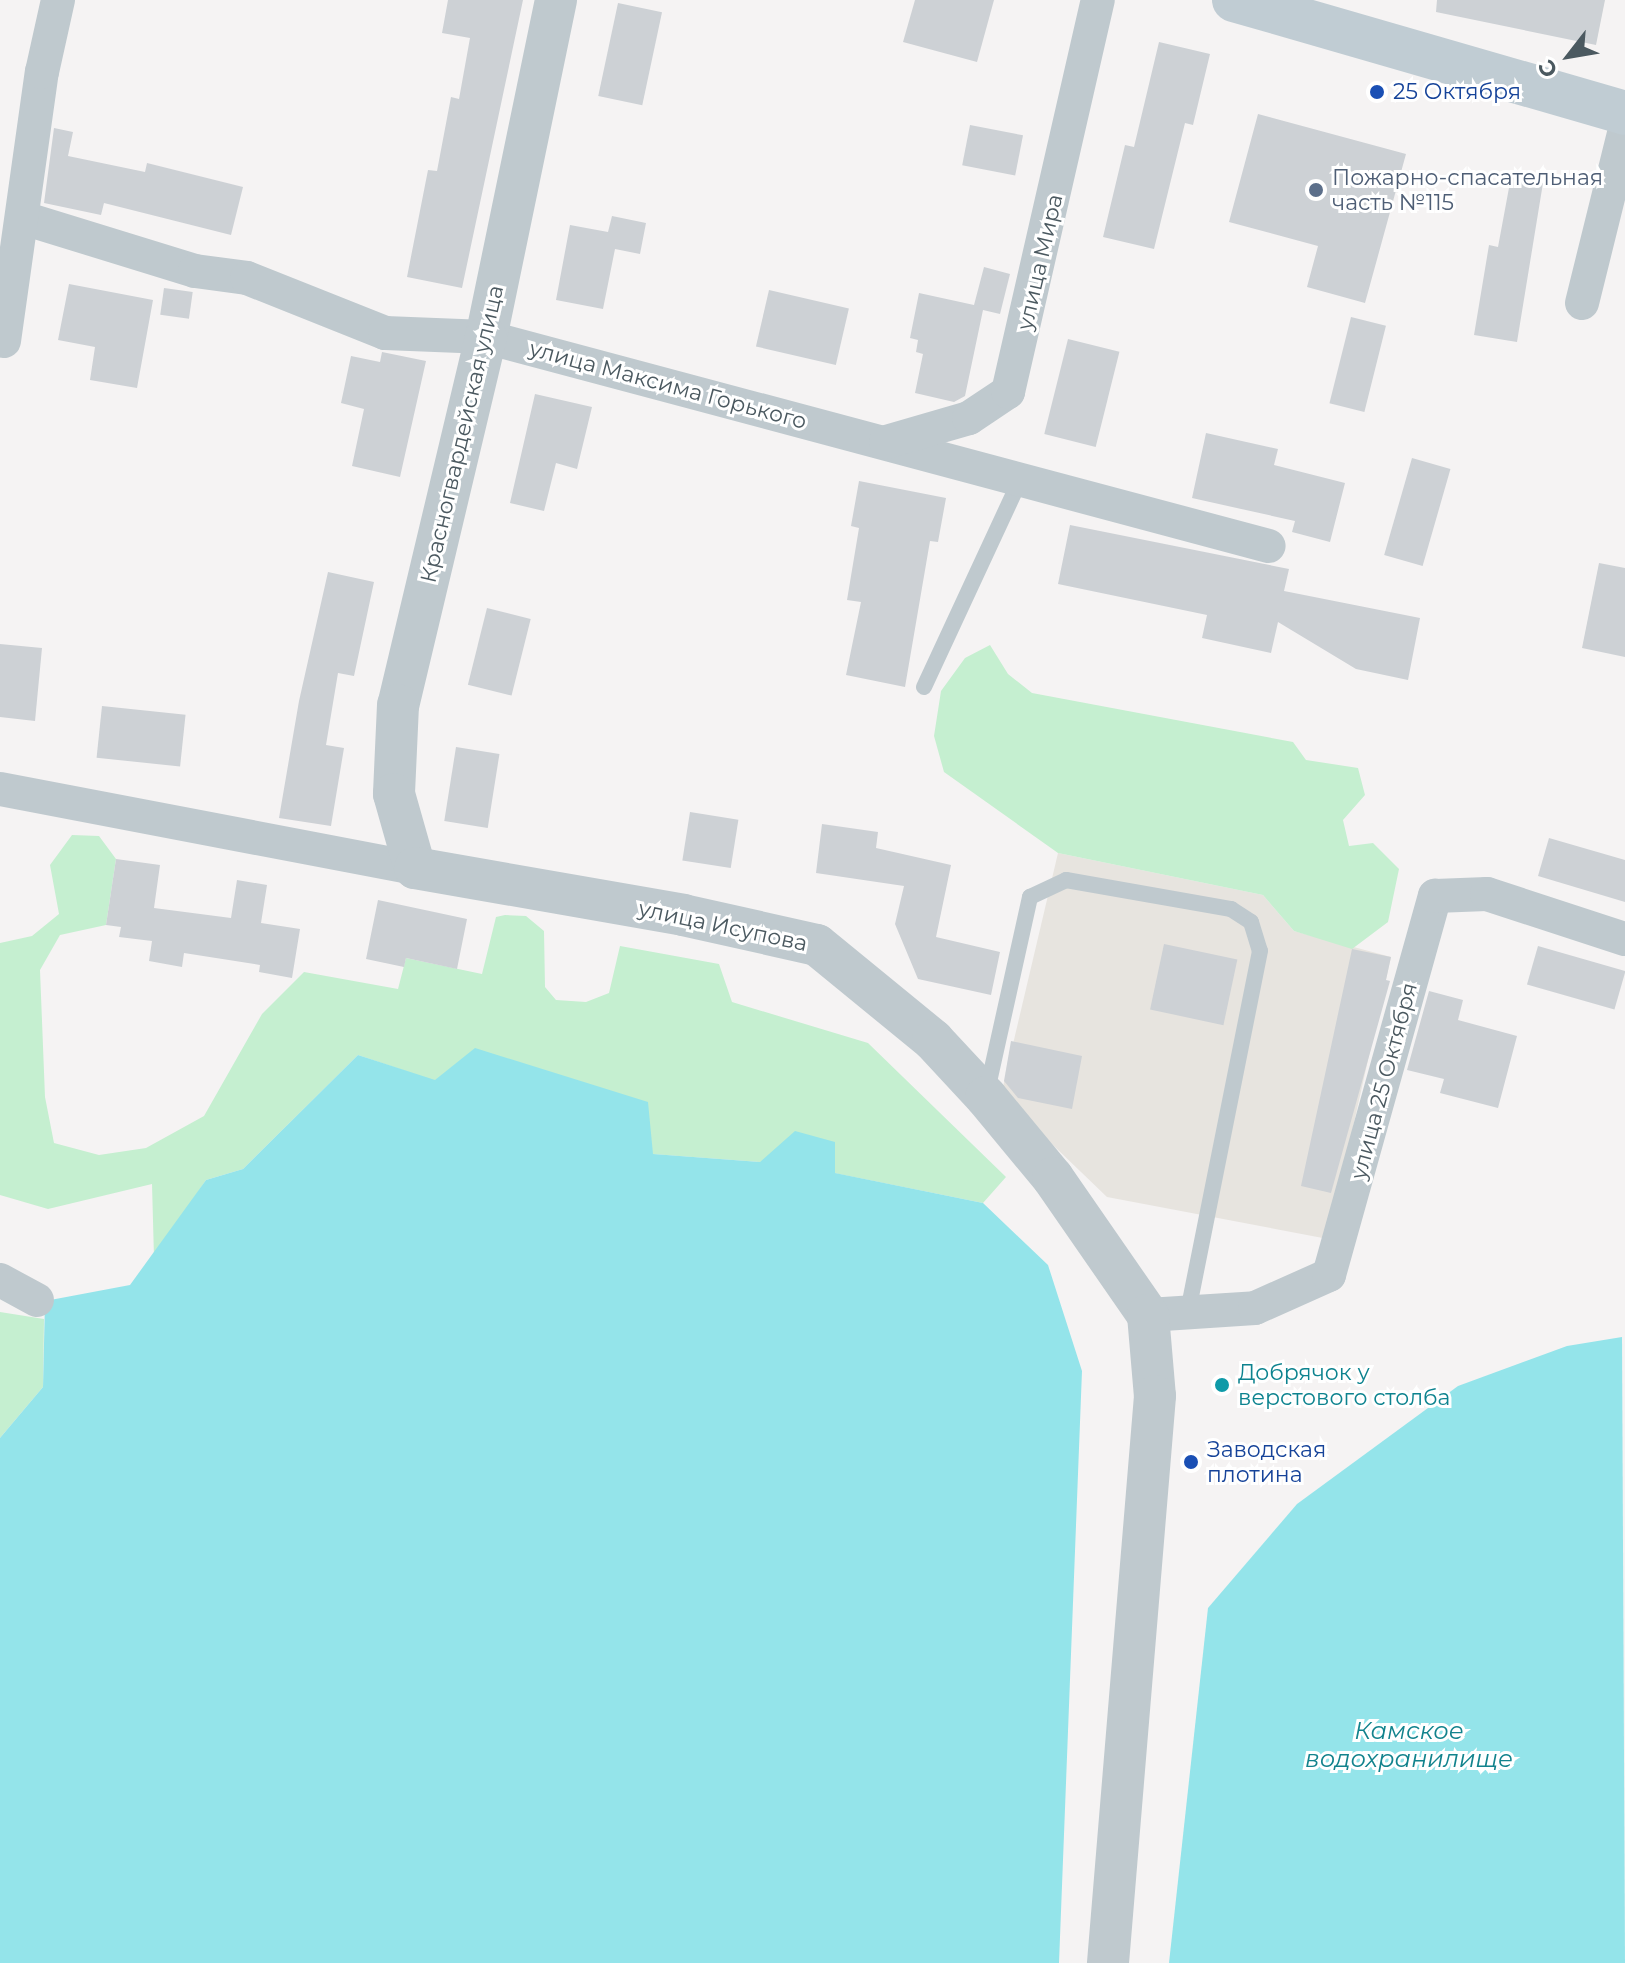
<!DOCTYPE html>
<meta charset="utf-8">
<style>
body{margin:0}
#map{position:relative;width:1625px;height:1963px;overflow:hidden;background:#f5f3f3;font-family:Montserrat,sans-serif}
div>[style]{position:absolute}
.commercial>*{inset:0;background:#e7e4df}
.green>*{inset:0;background:#c5efd0}
.water>*{inset:0;background:#94e4ea}
.building>*{inset:0;background:#cdd1d5;transform-origin:0 0}
.service>*{height:16px;margin:-8px;padding:0 8px;transform-origin:8px;border-radius:8px;background:#bfc9ce}
.minor>*{height:34px;margin:-17px;padding:0 17px;transform-origin:17px;border-radius:17px;background:#bfc9ce}
.tertiary>*{height:42px;margin:-21px;padding:0 21px;transform-origin:21px;border-radius:21px;background:#bfc9ce}
.secondary>*{height:44px;margin:-22px;padding:0 22px;transform-origin:22px;border-radius:22px;background:#c0ccd3}
.dots>*{width:22px;height:22px;translate:-50% -50%;box-sizing:border-box;border:4px solid #fff;border-radius:50%}
span{translate:-50% -50%;white-space:nowrap;text-align:center;line-height:1.15;-webkit-text-stroke:6px #fff;paint-order:stroke}
.transit-label{font-size:22px;color:#164399}
.left{translate:0 -50%;text-align:left}
.service-label{font-size:22px;color:#4e5e75}
.street-label{font-size:22px;color:#4b5960}
.culture-label{font-size:22px;color:#0d838f}
.water-label{font-size:24px;color:#12838d;font-style:italic}
.north{position:absolute;left:1529px;top:16px;width:80px;height:80px;-webkit-text-stroke:6px #fff;paint-order:stroke;rotate:239deg;font-size:22px;font-weight:700;line-height:32px;text-align:center;color:#4b5960}
.north::after{content:'';display:block;margin:auto;width:28px;height:36px;background:#4b5960;clip-path:polygon(50% 0,100% 100%,50% 72%,0 100%)}
</style>
<div id="map">
<div class="commercial">
<div style="clip-path:polygon(1058px 853px,1263px 895px,1294px 931px,1391px 957px,1328px 1239px,1107px 1197px,1001px 1095px)"></div>
</div>
<div class="green">
<div style="clip-path:polygon(990px 645px,1008px 674px,1032px 693px,1293px 742px,1306px 760px,1358px 768px,1365px 795px,1343px 820px,1349px 846px,1373px 843px,1399px 869px,1388px 922px,1352px 949px,1294px 931px,1263px 895px,1058px 853px,944px 772px,934px 736px,941px 691px,965px 658px)"></div>
<div style="clip-path:polygon(72px 835px,99px 836px,116px 859px,106px 925px,60px 935px,40px 970px,45px 1097px,54px 1143px,99px 1155px,146px 1148px,204px 1116px,262px 1014px,304px 972px,398px 989px,406px 958px,482px 974px,496px 917px,505px 915px,526px 916px,544px 931px,545px 987px,556px 1000px,586px 1002px,609px 993px,620px 946px,719px 964px,732px 1002px,868px 1043px,1006px 1177px,983px 1203px,834px 1173px,835px 1142px,760px 1162px,652px 1154px,358px 1055px,243px 1169px,206px 1180px,154px 1258px,152px 1184px,48px 1209px,0 1195px,0 943px,32px 936px,59px 914px,50px 865px)"></div>
<div style="clip-path:polygon(0 1312px,44px 1319px,43px 1387px,0 1438px)"></div>
</div>
<div class="water">
<div style="clip-path:polygon(475px 1048px,648px 1102px,653px 1154px,760px 1162px,795px 1131px,835px 1142px,835px 1173px,983px 1203px,1048px 1265px,1082px 1371px,1059px 1963px,0 1963px,0 1438px,43px 1387px,45px 1301px,130px 1285px,206px 1180px,243px 1169px,358px 1055px,435px 1080px)"></div>
<div style="clip-path:polygon(1622px 1337px,1625px 1963px,1169px 1963px,1208px 1608px,1297px 1504px,1458px 1386px,1567px 1346px)"></div>
</div>
<div class="building">
<div style="clip-path:polygon(448px 0,523px 0,462px 288px,407px 277px,428px 170px,437px 171px,451px 97px,459px 99px,470px 38px,442px 33px)"></div>
<div style="clip-path:polygon(915px 0,994px 0,977px 62px,903px 42px)"></div>
<div style="clip-path:polygon(1437px 0,1605px 0,1596px 45px,1436px 12px)"></div>
<div style="left:618px;top:3px;width:45px;height:95px;rotate:12deg"></div>
<div style="clip-path:polygon(1159px 42px,1210px 54px,1193px 125px,1185px 123px,1154px 249px,1103px 237px,1125px 145px,1134px 147px)"></div>
<div style="clip-path:polygon(1258px 114px,1406px 154px,1365px 303px,1307px 287px,1318px 246px,1229px 222px)"></div>
<div style="left:970px;top:125px;width:54px;height:41px;rotate:11deg"></div>
<div style="clip-path:polygon(54px 128px,73px 132px,68px 156px,145px 172px,147px 163px,243px 187px,231px 235px,104px 203px,101px 215px,44px 203px)"></div>
<div style="clip-path:polygon(1511px 177px,1543px 183px,1517px 342px,1474px 335px,1489px 245px,1498px 247px)"></div>
<div style="clip-path:polygon(612px 216px,646px 223px,640px 254px,615px 249px,603px 309px,556px 300px,570px 225px,608px 232px)"></div>
<div style="clip-path:polygon(984px 267px,1010px 274px,1000px 314px,983px 310px,965px 396px,954px 402px,915px 393px,923px 354px,916px 352px,918px 340px,910px 338px,919px 293px,974px 305px)"></div>
<div style="clip-path:polygon(69px 284px,153px 300px,137px 388px,90px 380px,95px 347px,58px 340px)"></div>
<div style="left:164px;top:288px;width:29px;height:27px;rotate:8deg"></div>
<div style="left:769px;top:290px;width:82px;height:58px;rotate:13deg"></div>
<div style="left:1351px;top:317px;width:36px;height:89px;rotate:14deg"></div>
<div style="left:1068px;top:339px;width:53px;height:98px;rotate:14deg"></div>
<div style="clip-path:polygon(382px 352px,426px 361px,400px 477px,352px 466px,364px 409px,341px 403px,351px 356px,380px 362px)"></div>
<div style="clip-path:polygon(535px 394px,592px 407px,577px 469px,556px 463px,544px 511px,510px 503px)"></div>
<div style="clip-path:polygon(1206px 433px,1278px 449px,1274px 465px,1345px 483px,1330px 542px,1292px 532px,1295px 521px,1192px 498px)"></div>
<div style="left:1412px;top:458px;width:40px;height:101px;rotate:16deg"></div>
<div style="clip-path:polygon(859px 481px,946px 498px,938px 542px,930px 541px,905px 687px,846px 675px,861px 602px,847px 600px,859px 528px,851px 526px)"></div>
<div style="clip-path:polygon(1070px 525px,1289px 569px,1284px 591px,1420px 618px,1408px 680px,1356px 669px,1278px 622px,1271px 653px,1202px 638px,1207px 615px,1058px 584px)"></div>
<div style="clip-path:polygon(1599px 563px,1625px 568px,1625px 657px,1582px 648px)"></div>
<div style="clip-path:polygon(328px 572px,374px 582px,354px 676px,338px 673px,326px 745px,344px 748px,331px 826px,279px 818px,299px 701px)"></div>
<div style="left:487px;top:608px;width:45px;height:79px;rotate:14deg"></div>
<div style="clip-path:polygon(0 644px,42px 648px,35px 721px,0 717px)"></div>
<div style="left:102px;top:706px;width:84px;height:52px;rotate:6deg"></div>
<div style="left:456px;top:747px;width:44px;height:75px;rotate:9deg"></div>
<div style="left:690px;top:812px;width:49px;height:49px;rotate:9deg"></div>
<div style="clip-path:polygon(822px 824px,878px 832px,876px 848px,951px 865px,936px 937px,1000px 952px,991px 995px,918px 979px,895px 924px,904px 886px,816px 873px)"></div>
<div style="clip-path:polygon(1549px 838px,1625px 860px,1625px 902px,1538px 876px)"></div>
<div style="clip-path:polygon(116px 859px,160px 865px,154px 908px,231px 918px,237px 880px,267px 885px,261px 923px,300px 929px,292px 978px,259px 972px,260px 965px,184px 953px,182px 967px,149px 961px,152px 941px,119px 937px,121px 927px,106px 925px)"></div>
<div style="clip-path:polygon(378px 900px,467px 919px,457px 969px,406px 958px,404px 967px,366px 959px)"></div>
<div style="left:1164px;top:944px;width:75px;height:67px;rotate:12deg"></div>
<div style="left:1538px;top:946px;width:91px;height:40px;rotate:16deg"></div>
<div style="clip-path:polygon(1352px 949px,1391px 957px,1386px 980px,1390px 981px,1331px 1193px,1301px 1186px)"></div>
<div style="clip-path:polygon(1429px 991px,1463px 1000px,1458px 1020px,1517px 1036px,1498px 1108px,1440px 1093px,1444px 1079px,1407px 1070px)"></div>
<div style="clip-path:polygon(1011px 1041px,1082px 1056px,1072px 1109px,1018px 1098px,1004px 1081px)"></div>
</div>
<div class="service">
<div style="left:924px;top:687px;width:230px;rotate:-65.1deg"></div>
<div style="left:987px;top:1091px;width:199px;rotate:-77.5deg"></div>
<div style="left:1030px;top:897px;width:40px;rotate:-25deg"></div>
<div style="left:1066px;top:880px;width:168px;rotate:10deg"></div>
<div style="left:1231px;top:909px;width:24px;rotate:33deg"></div>
<div style="left:1251px;top:922px;width:30px;rotate:73deg"></div>
<div style="left:1260px;top:951px;width:371px;rotate:101.3deg"></div>
</div>
<div class="minor">
<div style="left:23px;top:218px;width:180px;rotate:17.1deg"></div>
<div style="left:195px;top:271px;width:52px;rotate:7.7deg"></div>
<div style="left:247px;top:278px;width:149px;rotate:21.7deg"></div>
<div style="left:385px;top:333px;width:101px;rotate:2.3deg"></div>
<div style="left:486px;top:337px;width:810px;rotate:14.95deg"></div>
<div style="left:1582px;top:303px;width:179px;rotate:-76.1deg"></div>
<div style="left:4px;top:341px;width:272px;rotate:-82deg"></div>
<div style="left:42px;top:72px;width:74px;rotate:-77.5deg"></div>
<div style="left:886px;top:442px;width:86px;rotate:-16.1deg"></div>
<div style="left:969px;top:418px;width:47px;rotate:-33.7deg"></div>
<div style="left:1008px;top:392px;width:402px;rotate:-77.1deg"></div>
<div style="left:0;top:789px;width:422px;rotate:10.8deg"></div>
<div style="left:0;top:1280px;width:42px;rotate:28.4deg"></div>
<div style="left:1148px;top:1315px;width:107px;rotate:-3.7deg"></div>
<div style="left:1255px;top:1308px;width:81px;rotate:-24deg"></div>
<div style="left:1329px;top:1275px;width:394px;rotate:-74.4deg"></div>
<div style="left:1435px;top:896px;width:52px;rotate:-2.2deg"></div>
<div style="left:1487px;top:894px;width:145px;rotate:18.1deg"></div>
</div>
<div class="tertiary">
<div style="left:556px;top:0;width:344px;rotate:101.7deg"></div>
<div style="left:486px;top:337px;width:378px;rotate:103.4deg"></div>
<div style="left:398px;top:705px;width:89px;rotate:92.6deg"></div>
<div style="left:394px;top:794px;width:77px;rotate:74.2deg"></div>
<div style="left:415px;top:868px;width:272px;rotate:9.9deg"></div>
<div style="left:683px;top:915px;width:137px;rotate:12.6deg"></div>
<div style="left:817px;top:945px;width:150px;rotate:39.3deg"></div>
<div style="left:933px;top:1040px;width:78px;rotate:47.1deg"></div>
<div style="left:986px;top:1097px;width:105px;rotate:50.4deg"></div>
<div style="left:1053px;top:1178px;width:167px;rotate:55.3deg"></div>
<div style="left:1148px;top:1315px;width:81px;rotate:85.1deg"></div>
<div style="left:1155px;top:1396px;width:569px;rotate:94.74deg"></div>
</div>
<div class="secondary">
<div style="left:1234px;top:0;width:407px;rotate:16.1deg"></div>
</div>
<div class="dots">
<div style="left:1377px;top:92px;background:#1a4fb4"></div>
<div style="left:1316px;top:190px;background:#5c6f8a"></div>
<div style="left:1222px;top:1385px;background:#0f9aa8"></div>
<div style="left:1191px;top:1462px;background:#1a4fb4"></div>
</div>
<div class="transit-label">
<span class="left" style="left:1393px;top:92px">25 Октября</span>
<span class="left" style="left:1207px;top:1462px">Заводская<br>плотина</span>
</div>
<div class="service-label">
<span class="left" style="left:1332px;top:190px">Пожарно-спасательная<br>часть №115</span>
</div>
<div class="street-label">
<span style="left:1040px;top:262px;rotate:-77deg">улица Мира</span>
<span style="left:668px;top:385px;rotate:15deg">улица Максима Горького</span>
<span style="left:462px;top:434px;rotate:-77deg">Красногвардейская улица</span>
<span style="left:723px;top:926px;rotate:12deg">улица Исупова</span>
<span style="left:1384px;top:1081px;rotate:-75deg">улица 25 Октября</span>
</div>
<div class="culture-label">
<span class="left" style="left:1238px;top:1385px">Добрячок у<br>верстового столба</span>
</div>
<div class="water-label">
<span style="left:1409px;top:1745px">Камское<br>водохранилище</span>
</div>
<div class="north">С</div>
</div>
